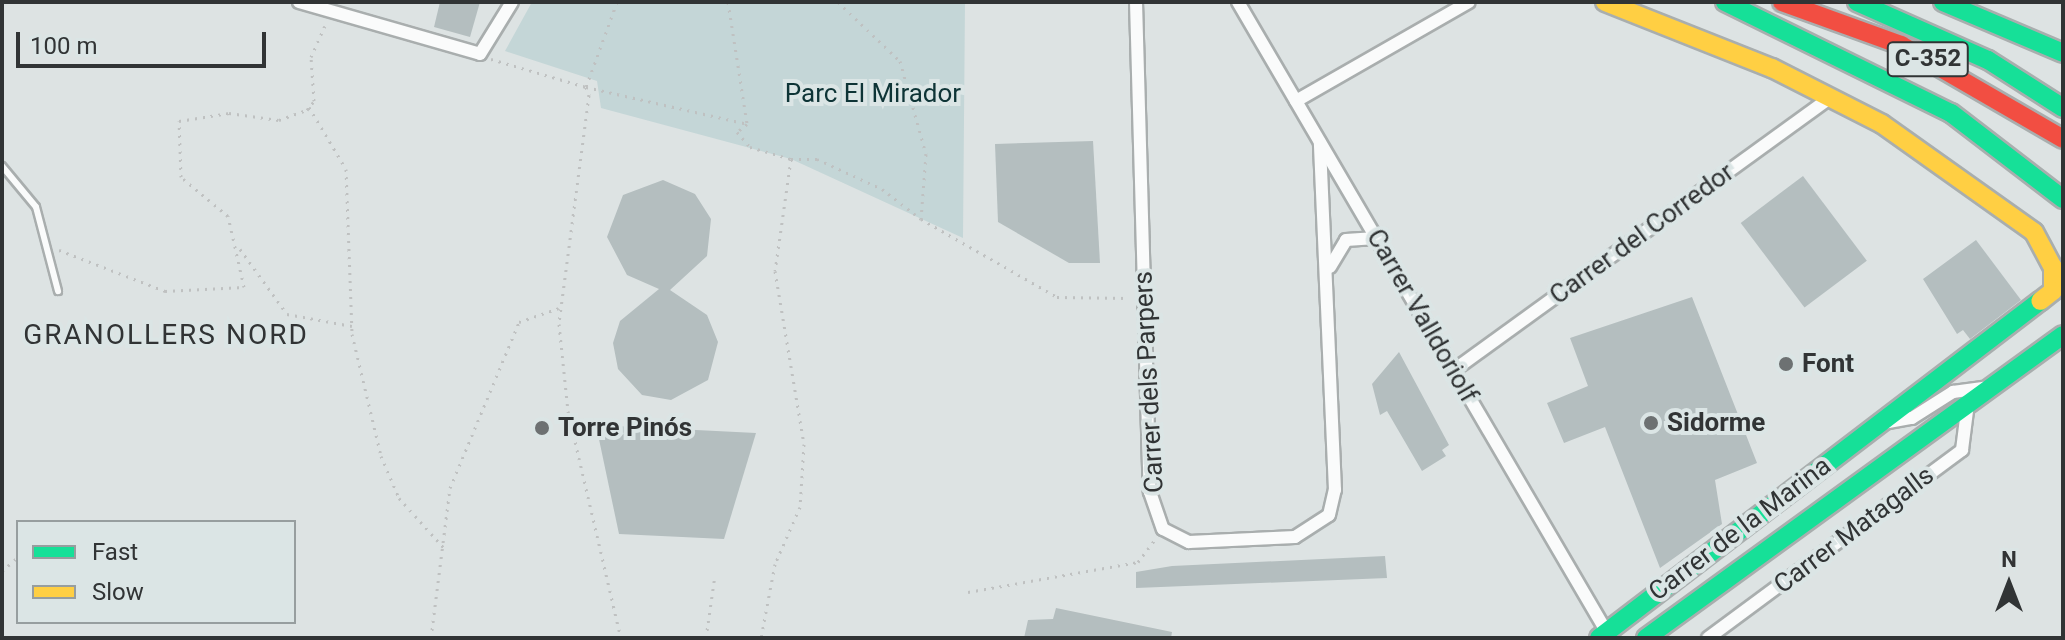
<!DOCTYPE html>
<meta charset="utf-8">
<style>
body{margin:0}
#map{position:relative;width:2065px;height:640px;overflow:hidden;background:#dde3e3;font-family:Roboto,sans-serif}
div>[style]{position:absolute}
.green>*{inset:0;background:#c4d6d7}
.building>*{inset:0;background:#b4bebf;transform-origin:0 0}
.path>*{height:3px;margin-top:-1.5px;transform-origin:0;background:repeating-linear-gradient(90deg,#bfc1c1 0 2px,transparent 0 8px)}
.roads{filter:drop-shadow(2px 0 #a9aeae) drop-shadow(-2px 0 #a9aeae) drop-shadow(0 2px #a9aeae) drop-shadow(0 -2px #a9aeae)}
.lane>*{height:6px;margin:-3px;padding:0 3px;transform-origin:3px;border-radius:3px;background:#fafbfb}
.street>*{height:12px;margin:-6px;padding:0 6px;transform-origin:6px;border-radius:6px;background:#fafbfb}
.fast>*{height:18px;margin:-9px;padding:0 9px;transform-origin:9px;border-radius:9px;background:#16e098}
.slow>*{height:18px;margin:-9px;padding:0 9px;transform-origin:9px;border-radius:9px;background:#ffcf43}
.jam>*{height:18px;margin:-9px;padding:0 9px;transform-origin:9px;border-radius:9px;background:#f24e42}
.dots>*{width:22px;height:22px;translate:-50% -50%;box-sizing:border-box;border:4px solid #dbe5e5;border-radius:50%}
span{translate:-50% -50%;white-space:nowrap;text-align:center;line-height:1.15;-webkit-text-stroke:8px #dbe5e5;paint-order:stroke}
.shield-label span{padding:2px 6px;background:#dbe5e5;border:2px solid;border-radius:6px;-webkit-text-stroke-width:0}
.shield-label{font-size:24px;color:#313435;font-weight:700}
.park-label{font-size:26px;color:#0e3436}
.street-label{font-size:26px;color:#313435}
.poi-label{font-size:26px;color:#313435;font-weight:700}
.left{translate:0 -50%;text-align:left}
.neighbourhood-label{font-size:28px;color:#313435;letter-spacing:2px}
.frame{position:absolute;inset:0;border:4px solid #313435;pointer-events:none}
.legend{position:absolute;left:16px;top:520px;width:280px;height:104px;box-sizing:border-box;background:#dbe5e5;border:2px solid #979e9f;margin:0;padding:10px 14px;list-style:none;font-size:24px;color:#313435}
.legend li{display:flex;align-items:center;gap:16px;height:40px}
.legend b{width:40px;border:2px solid #979e9f}
.north{position:absolute;left:1969px;top:544px;width:80px;height:80px;-webkit-text-stroke:6px #dbe5e5;paint-order:stroke;rotate:0deg;font-size:22px;font-weight:700;line-height:32px;text-align:center;color:#313435}
.north::after{content:'';display:block;margin:auto;width:28px;height:36px;background:#313435;clip-path:polygon(50% 0,100% 100%,50% 72%,0 100%)}
.scale{position:absolute;left:16px;top:32px;width:250px;height:36px;box-sizing:border-box;border:4px solid #313435;border-top:0;padding-left:10px;font-size:24px;line-height:28px;white-space:nowrap;color:#313435;-webkit-text-stroke:6px #dbe5e5;paint-order:stroke}
</style>
<div id="map">
<div class="green">
<div style="clip-path:polygon(532px 2px,965px 2px,963px 238px,791px 159px,601px 108px,597px 81px,505px 51px)"></div>
</div>
<div class="building">
<div style="clip-path:polygon(440px 2px,480px 2px,470px 37px,434px 27px)"></div>
<div style="clip-path:polygon(1093px 141px,1100px 263px,1069px 263px,998px 222px,995px 144px)"></div>
<div style="left:1803px;top:176px;width:106px;height:78px;rotate:53deg"></div>
<div style="clip-path:polygon(663px 180px,695px 194px,711px 219px,707px 256px,670px 290px,707px 315px,718px 342px,708px 380px,671px 400px,642px 395px,618px 369px,613px 343px,620px 321px,659px 289px,627px 275px,607px 237px,623px 195px)"></div>
<div style="clip-path:polygon(1976px 240px,2021px 300px,1970px 339px,1963px 330px,1957px 334px,1923px 279px)"></div>
<div style="clip-path:polygon(1692px 297px,1757px 463px,1715px 480px,1722px 524px,1660px 568px,1605px 427px,1564px 443px,1547px 403px,1588px 386px,1570px 338px)"></div>
<div style="clip-path:polygon(1399px 352px,1449px 445px,1442px 450px,1446px 456px,1422px 471px,1387px 411px,1380px 415px,1372px 384px)"></div>
<div style="clip-path:polygon(596px 425px,756px 433px,724px 539px,619px 534px)"></div>
<div style="clip-path:polygon(1385px 556px,1387px 578px,1136px 588px,1136px 572px,1172px 566px)"></div>
<div style="clip-path:polygon(1056px 608px,1172px 632px,1171px 638px,1024px 638px,1028px 620px,1053px 619px)"></div>
</div>
<div class="path">
<div style="left:617px;top:2px;width:90px;rotate:110deg"></div>
<div style="left:586px;top:87px;width:165px;rotate:12.9deg"></div>
<div style="left:728px;top:2px;width:123px;rotate:81.1deg"></div>
<div style="left:838px;top:2px;width:86px;rotate:43.6deg"></div>
<div style="left:900px;top:61px;width:97px;rotate:74.4deg"></div>
<div style="left:926px;top:154px;width:65px;rotate:94.4deg"></div>
<div style="left:921px;top:219px;width:157px;rotate:29.8deg"></div>
<div style="left:1057px;top:297px;width:72px;rotate:0.8deg"></div>
<div style="left:491px;top:59px;width:99px;rotate:16.4deg"></div>
<div style="left:586px;top:87px;width:9px;rotate:69deg"></div>
<div style="left:589px;top:95px;width:231px;rotate:97.5deg"></div>
<div style="left:559px;top:324px;width:87px;rotate:84.1deg"></div>
<div style="left:568px;top:411px;width:233px;rotate:76.9deg"></div>
<div style="left:309px;top:107px;width:72px;rotate:59.2deg"></div>
<div style="left:346px;top:169px;width:165px;rotate:87.9deg"></div>
<div style="left:352px;top:334px;width:125px;rotate:76.6deg"></div>
<div style="left:381px;top:456px;width:46px;rotate:66.8deg"></div>
<div style="left:399px;top:498px;width:69px;rotate:48deg"></div>
<div style="left:747px;top:124px;width:13px;rotate:141deg"></div>
<div style="left:737px;top:132px;width:20px;rotate:49deg"></div>
<div style="left:750px;top:147px;width:43px;rotate:16.3deg"></div>
<div style="left:791px;top:159px;width:113px;rotate:98.1deg"></div>
<div style="left:775px;top:271px;width:175px;rotate:80.5deg"></div>
<div style="left:804px;top:444px;width:63px;rotate:93.6deg"></div>
<div style="left:800px;top:507px;width:62px;rotate:113.7deg"></div>
<div style="left:775px;top:564px;width:75px;rotate:100.7deg"></div>
<div style="left:791px;top:159px;width:26px"></div>
<div style="left:817px;top:159px;width:72px;rotate:24.8deg"></div>
<div style="left:882px;top:189px;width:49px;rotate:37.6deg"></div>
<div style="left:240px;top:249px;width:80px;rotate:54.1deg"></div>
<div style="left:287px;top:314px;width:66px;rotate:10.5deg"></div>
<div style="left:59px;top:250px;width:114px;rotate:21.1deg"></div>
<div style="left:165px;top:291px;width:79px;rotate:-2.9deg"></div>
<div style="left:244px;top:287px;width:73px;rotate:-102.7deg"></div>
<div style="left:228px;top:216px;width:61px;rotate:-140.3deg"></div>
<div style="left:181px;top:177px;width:56px;rotate:-92deg"></div>
<div style="left:179px;top:121px;width:51px;rotate:-9.1deg"></div>
<div style="left:229px;top:113px;width:50px;rotate:8deg"></div>
<div style="left:279px;top:120px;width:30px;rotate:-20deg"></div>
<div style="left:307px;top:110px;width:11px;rotate:-52deg"></div>
<div style="left:314px;top:101px;width:44px;rotate:-93.9deg"></div>
<div style="left:311px;top:57px;width:34px;rotate:-66deg"></div>
<div style="left:2px;top:571px;width:21px;rotate:-41deg"></div>
<div style="left:968px;top:592px;width:173px;rotate:-10deg"></div>
<div style="left:1138px;top:562px;width:30px;rotate:-53deg"></div>
<div style="left:431px;top:638px;width:151px;rotate:-82.8deg"></div>
<div style="left:450px;top:488px;width:180px;rotate:-67.4deg"></div>
<div style="left:519px;top:322px;width:42px;rotate:-19.3deg"></div>
<div style="left:706px;top:638px;width:64px;rotate:-81.9deg"></div>
</div>
<div class="roads">
<div class="lane">
<div style="left:2px;top:166px;width:53px;rotate:50.3deg"></div>
<div style="left:36px;top:207px;width:87px;rotate:75.3deg"></div>
</div>
<div class="street">
<div style="left:299px;top:2px;width:188px;rotate:16deg"></div>
<div style="left:480px;top:54px;width:61px;rotate:-58.4deg"></div>
<div style="left:1136px;top:2px;width:490px;rotate:88.4deg"></div>
<div style="left:1150px;top:492px;width:39px;rotate:71deg"></div>
<div style="left:1163px;top:529px;width:29px;rotate:27deg"></div>
<div style="left:1189px;top:542px;width:106px;rotate:-2.7deg"></div>
<div style="left:1295px;top:537px;width:40px;rotate:-32.9deg"></div>
<div style="left:1329px;top:515px;width:26px;rotate:-77deg"></div>
<div style="left:1335px;top:490px;width:348px;rotate:-92.5deg"></div>
<div style="left:1238px;top:2px;width:727px;rotate:59.66deg"></div>
<div style="left:1296px;top:101px;width:199px;rotate:-29.8deg"></div>
<div style="left:1330px;top:267px;width:31px;rotate:-59deg"></div>
<div style="left:1346px;top:240px;width:30px;rotate:-4deg"></div>
<div style="left:1454px;top:370px;width:464px;rotate:-35.9deg"></div>
<div style="left:1883px;top:423px;width:29px;rotate:-10deg"></div>
<div style="left:1912px;top:418px;width:49px;rotate:-32.4deg"></div>
<div style="left:1953px;top:392px;width:30px;rotate:-8deg"></div>
<div style="left:1708px;top:638px;width:316px;rotate:-36.5deg"></div>
<div style="left:1962px;top:450px;width:47px;rotate:-82.7deg"></div>
</div>
<div class="fast">
<div style="left:1725px;top:2px;width:252px;rotate:26.2deg"></div>
<div style="left:1951px;top:113px;width:141px;rotate:37.5deg"></div>
<div style="left:1857px;top:2px;width:143px;rotate:23.9deg"></div>
<div style="left:1988px;top:60px;width:89px;rotate:32.6deg"></div>
<div style="left:1943px;top:2px;width:130px;rotate:23deg"></div>
<div style="left:1599px;top:638px;width:555px;rotate:-37.39deg"></div>
<div style="left:1646px;top:638px;width:515px;rotate:-36deg"></div>
</div>
<div class="slow">
<div style="left:1605px;top:2px;width:180px;rotate:21.6deg"></div>
<div style="left:1772px;top:68px;width:123px;rotate:27deg"></div>
<div style="left:1882px;top:124px;width:186px;rotate:35.4deg"></div>
<div style="left:2034px;top:232px;width:40px;rotate:62deg"></div>
<div style="left:2053px;top:267px;width:24px;rotate:90deg"></div>
<div style="left:2053px;top:291px;width:16px;rotate:142deg"></div>
</div>
<div class="jam">
<div style="left:1782px;top:2px;width:127px;rotate:19.9deg"></div>
<div style="left:1901px;top:45px;width:187px;rotate:30.1deg"></div>
</div>
</div>
<div class="dots">
<div style="left:1786px;top:364px;background:#6d7172"></div>
<div style="left:1651px;top:423px;background:#6d7172"></div>
<div style="left:542px;top:428px;background:#6d7172"></div>
</div>
<div class="shield-label">
<span style="left:1928px;top:59px">C-352</span>
</div>
<div class="park-label">
<span style="left:873px;top:94px">Parc El Mirador</span>
</div>
<div class="street-label">
<span style="left:1642px;top:234px;rotate:-36deg">Carrer del Corredor</span>
<span style="left:1422px;top:316px;rotate:60deg">Carrer Valldoriolf</span>
<span style="left:1149px;top:382px;rotate:-93deg">Carrer dels Parpers</span>
<span style="left:1740px;top:529px;rotate:-37deg">Carrer de la Marina</span>
<span style="left:1854px;top:530px;rotate:-37deg">Carrer Matagalls</span>
</div>
<div class="poi-label">
<span class="left" style="left:1802px;top:364px">Font</span>
<span class="left" style="left:1667px;top:423px">Sidorme</span>
<span class="left" style="left:558px;top:428px">Torre Pinós</span>
</div>
<div class="neighbourhood-label">
<span style="left:166px;top:335px">GRANOLLERS NORD</span>
</div>
<div class="frame"></div>
<ul class="legend">
<li><b style="height:10px;background:#16e098"></b>Fast</li>
<li><b style="height:10px;background:#ffcf43"></b>Slow</li>
</ul>
<div class="north">N</div>
<div class="scale">100 m</div>
</div>
